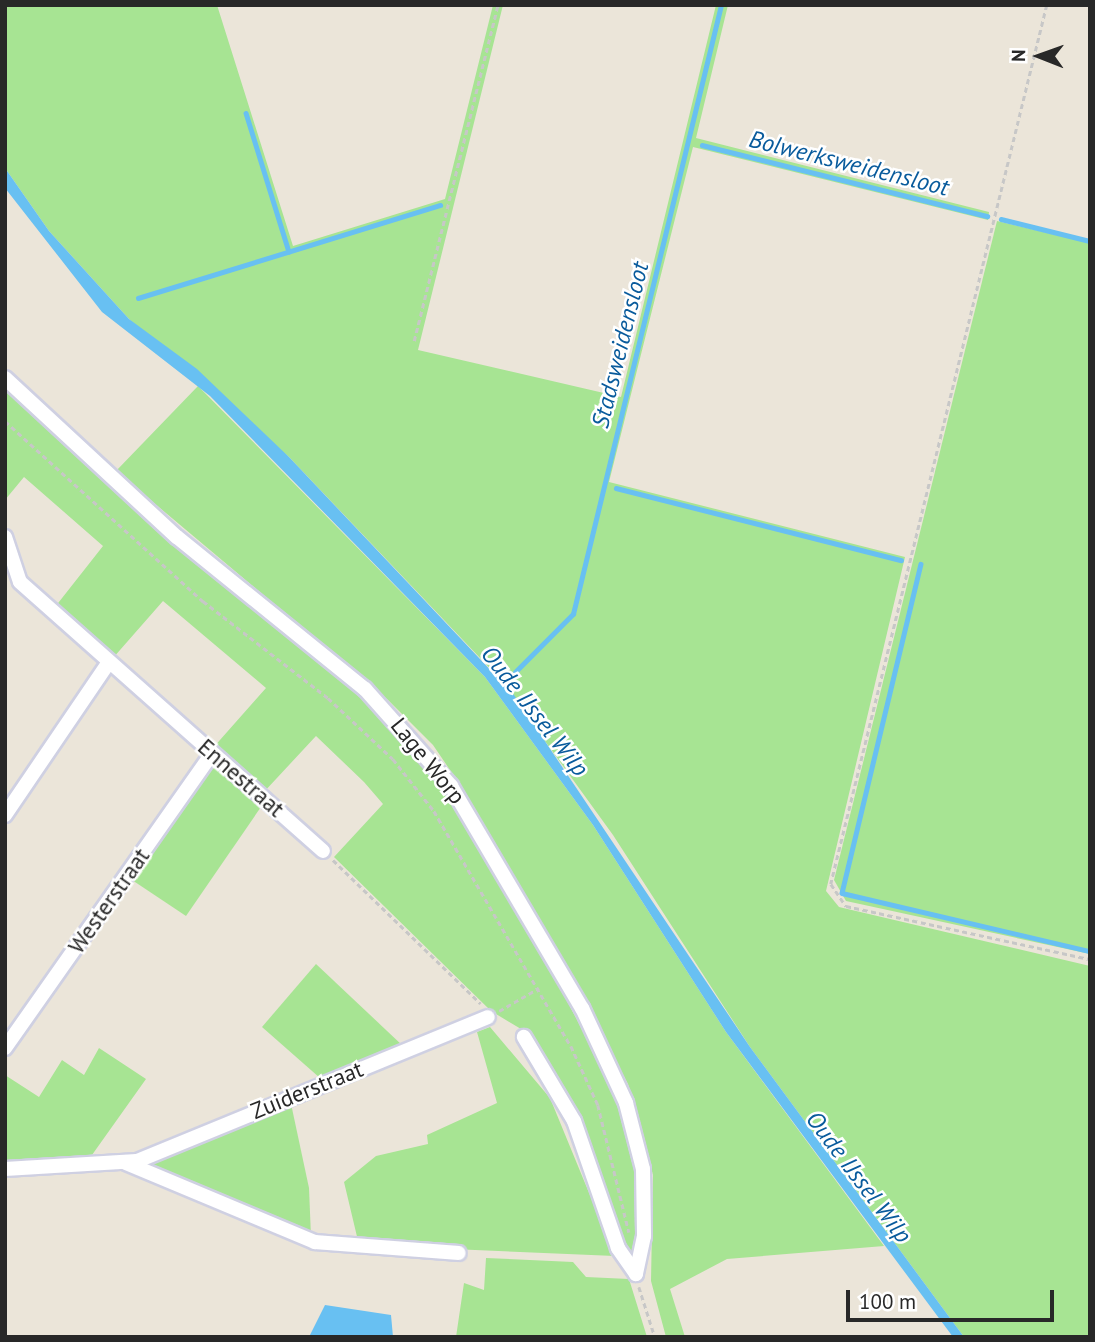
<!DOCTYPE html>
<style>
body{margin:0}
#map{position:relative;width:1095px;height:1342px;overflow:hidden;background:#ebe5d9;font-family:"PT Sans",sans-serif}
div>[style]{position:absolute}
.green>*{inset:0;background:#a7e493}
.water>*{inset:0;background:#68c0f2}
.stream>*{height:4.5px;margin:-2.25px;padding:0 2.25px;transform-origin:2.25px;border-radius:2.25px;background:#68c0f2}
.path>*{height:2.5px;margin-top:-1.25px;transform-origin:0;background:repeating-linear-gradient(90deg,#c7c7c7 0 5px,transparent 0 8.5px)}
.roads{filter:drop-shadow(2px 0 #cfd0e2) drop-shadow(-2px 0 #cfd0e2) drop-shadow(0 2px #cfd0e2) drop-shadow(0 -2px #cfd0e2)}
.minor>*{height:14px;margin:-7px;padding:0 7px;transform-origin:7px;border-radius:7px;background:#fff}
span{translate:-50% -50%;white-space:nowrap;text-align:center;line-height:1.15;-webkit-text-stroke:5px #fff;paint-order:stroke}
.street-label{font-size:23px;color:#282828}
.water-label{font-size:24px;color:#095b9c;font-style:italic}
.frame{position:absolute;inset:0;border:7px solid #282828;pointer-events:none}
.north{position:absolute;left:1004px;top:21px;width:70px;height:70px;-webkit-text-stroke:5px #fff;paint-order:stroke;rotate:271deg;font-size:19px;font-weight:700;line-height:28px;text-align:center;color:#282828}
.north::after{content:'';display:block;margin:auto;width:24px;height:32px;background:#282828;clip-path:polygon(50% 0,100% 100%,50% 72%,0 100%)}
.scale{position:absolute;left:846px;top:1290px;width:208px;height:32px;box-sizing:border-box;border:4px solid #282828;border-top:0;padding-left:9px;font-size:21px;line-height:24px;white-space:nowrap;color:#282828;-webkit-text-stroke:5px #fff;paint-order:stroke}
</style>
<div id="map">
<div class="green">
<div style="clip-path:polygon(5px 5px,217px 5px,293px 246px,445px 199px,493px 5px,503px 5px,418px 350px,621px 397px,716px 5px,728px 5px,696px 138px,989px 212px,988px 220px,693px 147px,609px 482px,905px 557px,826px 891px,839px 907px,1090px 966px,1090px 1337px,964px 1337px,750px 1047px,613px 835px,500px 679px,289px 457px,129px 319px,49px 231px,5px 168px)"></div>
<div style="clip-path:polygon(997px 221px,1090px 243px,1090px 954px,846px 901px,834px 880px)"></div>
<div style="clip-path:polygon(198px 386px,485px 677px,593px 825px,726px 1032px,884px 1246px,727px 1259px,670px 1289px,685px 1337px,666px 1337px,651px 1281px,653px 1175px,628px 1084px,465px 792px,433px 745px,388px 700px,116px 471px)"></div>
<div style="clip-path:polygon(5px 387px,194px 561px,353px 685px,426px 765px,519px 909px,621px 1104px,639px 1163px,636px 1256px,628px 1258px,555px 1079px,521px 1029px,491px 1011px,334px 857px,383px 804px,364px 782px,316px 736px,263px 793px,212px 749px,266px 688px,163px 601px,113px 658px,55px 607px,103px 546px,24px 477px,5px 500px)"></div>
<div style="clip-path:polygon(209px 764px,222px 765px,263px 804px,186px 916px,129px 878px)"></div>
<div style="clip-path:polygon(316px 964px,403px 1046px,320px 1078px,262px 1027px)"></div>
<div style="clip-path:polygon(490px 1027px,550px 1098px,615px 1256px,359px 1245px,344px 1182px,376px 1156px,428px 1144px,427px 1135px,497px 1103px,477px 1032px)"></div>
<div style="clip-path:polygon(99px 1048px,146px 1079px,87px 1162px,5px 1166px,5px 1075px,39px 1097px,62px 1060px,84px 1075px)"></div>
<div style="clip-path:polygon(290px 1099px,309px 1188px,311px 1237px,148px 1168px,172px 1149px)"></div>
<div style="clip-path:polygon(486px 1258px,573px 1262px,586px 1277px,629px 1279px,647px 1337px,456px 1337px,464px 1283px,484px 1290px)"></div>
</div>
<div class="water">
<div style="clip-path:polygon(5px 168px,49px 231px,129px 319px,197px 369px,289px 457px,514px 695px,750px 1047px,964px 1337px,953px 1337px,726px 1032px,593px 825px,485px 677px,210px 396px,102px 312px,5px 188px)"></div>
<div style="clip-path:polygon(325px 1305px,391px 1315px,393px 1337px,309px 1337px)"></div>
</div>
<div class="stream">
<div style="left:246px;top:113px;width:145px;rotate:72.8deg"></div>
<div style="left:702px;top:145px;width:294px;rotate:14deg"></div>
<div style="left:1001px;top:219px;width:92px;rotate:13.9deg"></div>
<div style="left:138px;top:298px;width:316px;rotate:-17.1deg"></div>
<div style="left:616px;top:488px;width:294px;rotate:14.2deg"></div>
<div style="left:921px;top:564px;width:338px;rotate:103.5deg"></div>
<div style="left:842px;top:893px;width:255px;rotate:13.2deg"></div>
<div style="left:515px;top:672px;width:82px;rotate:-45deg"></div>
<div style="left:573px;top:614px;width:627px;rotate:-76.34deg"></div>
</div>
<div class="path">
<div style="left:1047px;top:5px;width:905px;rotate:103.81deg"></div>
<div style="left:831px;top:884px;width:27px;rotate:56deg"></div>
<div style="left:846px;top:906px;width:250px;rotate:12.3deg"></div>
<div style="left:414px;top:341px;width:346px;rotate:-76deg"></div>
<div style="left:5px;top:421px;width:268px;rotate:42.3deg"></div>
<div style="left:203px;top:601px;width:158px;rotate:37.8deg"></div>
<div style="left:328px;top:698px;width:89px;rotate:43.2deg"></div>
<div style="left:393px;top:759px;width:66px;rotate:51.7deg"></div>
<div style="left:434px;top:811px;width:272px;rotate:59.8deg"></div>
<div style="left:571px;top:1046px;width:65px;rotate:65.4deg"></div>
<div style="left:598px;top:1105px;width:131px;rotate:76.3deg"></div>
<div style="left:333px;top:860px;width:206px;rotate:44.2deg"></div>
<div style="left:499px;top:1011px;width:46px;rotate:-29.9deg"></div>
<div style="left:639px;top:1287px;width:52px;rotate:72.3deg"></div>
</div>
<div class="roads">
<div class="minor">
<div style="left:5px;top:378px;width:234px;rotate:42.8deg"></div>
<div style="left:177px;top:537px;width:242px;rotate:39deg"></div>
<div style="left:365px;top:689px;width:130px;rotate:48.4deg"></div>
<div style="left:451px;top:786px;width:258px;rotate:59.5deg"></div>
<div style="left:582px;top:1008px;width:105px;rotate:65.1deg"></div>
<div style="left:626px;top:1103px;width:68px;rotate:75.6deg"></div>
<div style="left:643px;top:1169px;width:67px;rotate:89.1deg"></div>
<div style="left:644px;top:1236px;width:39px;rotate:102deg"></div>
<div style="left:636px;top:1274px;width:32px;rotate:-125deg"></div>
<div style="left:618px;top:1248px;width:134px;rotate:-109.1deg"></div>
<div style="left:574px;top:1121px;width:98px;rotate:-120.8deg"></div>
<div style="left:5px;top:537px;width:47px;rotate:71.6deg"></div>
<div style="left:20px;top:582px;width:405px;rotate:41.6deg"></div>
<div style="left:5px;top:815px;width:185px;rotate:-55.8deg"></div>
<div style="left:5px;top:1048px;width:360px;rotate:-54.9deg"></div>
<div style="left:126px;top:1163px;width:205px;rotate:22.7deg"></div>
<div style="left:315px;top:1242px;width:144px;rotate:4.4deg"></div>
<div style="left:5px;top:1169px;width:132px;rotate:-3.5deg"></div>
<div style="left:137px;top:1161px;width:379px;rotate:-22.3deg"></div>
</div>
</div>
<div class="street-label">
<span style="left:428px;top:761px;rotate:51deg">Lage Worp</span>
<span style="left:241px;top:778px;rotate:41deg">Ennestraat</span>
<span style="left:109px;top:901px;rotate:-55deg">Westerstraat</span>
<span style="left:307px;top:1090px;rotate:-22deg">Zuiderstraat</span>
</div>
<div class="water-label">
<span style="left:849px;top:163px;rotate:14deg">Bolwerksweidensloot</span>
<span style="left:620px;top:345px;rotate:-76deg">Stadsweidensloot</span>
<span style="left:535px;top:711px;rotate:52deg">Oude IJssel Wilp</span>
<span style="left:859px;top:1177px;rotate:53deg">Oude IJssel Wilp</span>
</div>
<div class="frame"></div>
<div class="north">N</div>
<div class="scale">100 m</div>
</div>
